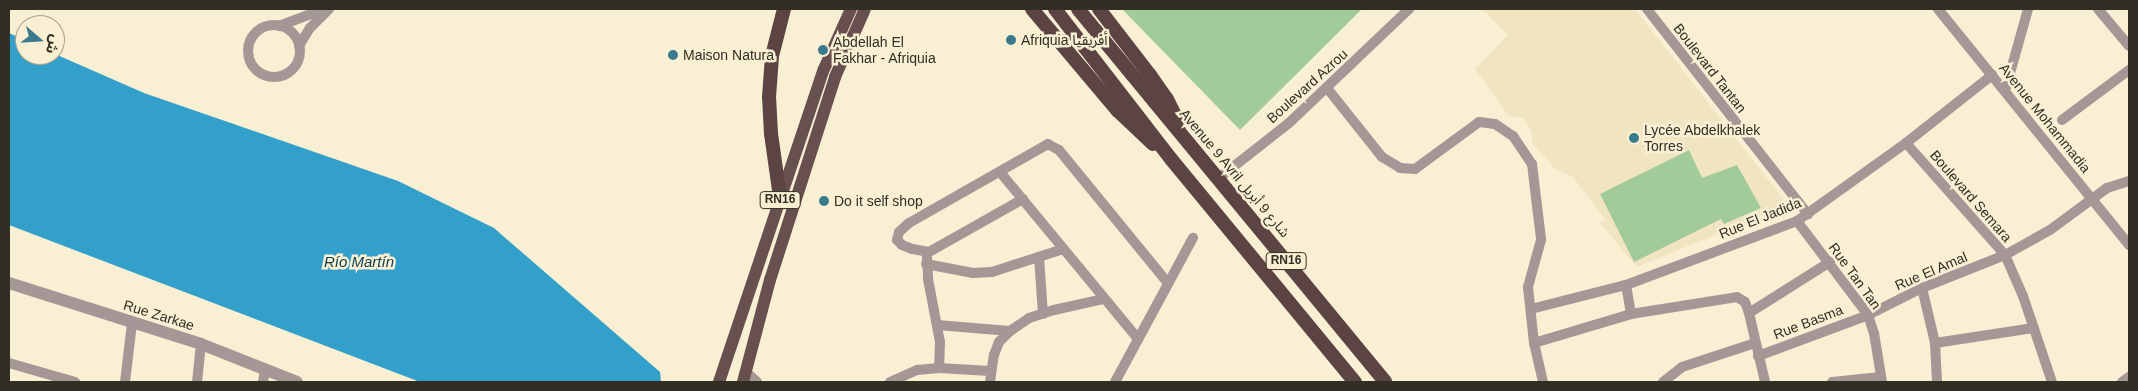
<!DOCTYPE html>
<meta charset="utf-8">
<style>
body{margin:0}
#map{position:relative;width:2138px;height:391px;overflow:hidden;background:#f9efd3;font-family:Helvetica,"Noto Sans Arabic",sans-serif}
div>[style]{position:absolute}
.built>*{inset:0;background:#f1e4c1}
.green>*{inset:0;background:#a1cb99}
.water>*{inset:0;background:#32a0ca}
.minor>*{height:10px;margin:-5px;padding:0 5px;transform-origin:5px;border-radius:5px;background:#a69797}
.minor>.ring{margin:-5px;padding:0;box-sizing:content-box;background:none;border:10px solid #a69797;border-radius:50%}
.tertiary>*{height:12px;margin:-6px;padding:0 6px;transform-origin:6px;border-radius:6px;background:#a69797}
.primary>*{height:12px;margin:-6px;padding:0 6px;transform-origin:6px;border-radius:6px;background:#685050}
.trunk>*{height:14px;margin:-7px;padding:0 7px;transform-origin:7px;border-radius:7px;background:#5d4444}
.dots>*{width:14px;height:14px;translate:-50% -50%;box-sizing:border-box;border:2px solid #f9efd3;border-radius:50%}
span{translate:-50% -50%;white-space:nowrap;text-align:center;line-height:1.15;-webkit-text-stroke:5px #f9efd3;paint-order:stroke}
.shield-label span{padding:1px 4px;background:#f9efd3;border:1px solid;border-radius:4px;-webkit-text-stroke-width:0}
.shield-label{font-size:12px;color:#322e24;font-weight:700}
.poi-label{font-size:14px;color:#322e24}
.left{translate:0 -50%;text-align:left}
.street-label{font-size:14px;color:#322e24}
.water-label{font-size:15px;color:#0c3c4d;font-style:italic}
.frame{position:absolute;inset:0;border:10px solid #322e24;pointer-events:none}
.north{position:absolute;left:15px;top:15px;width:50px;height:50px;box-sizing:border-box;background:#f9efd3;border:1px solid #a9a28d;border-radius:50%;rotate:109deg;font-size:14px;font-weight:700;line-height:20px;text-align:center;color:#322e24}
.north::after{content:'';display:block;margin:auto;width:18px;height:22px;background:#3a7a8e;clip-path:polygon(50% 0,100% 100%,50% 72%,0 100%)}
</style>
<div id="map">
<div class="built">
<div style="clip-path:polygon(1482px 9px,1635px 9px,1788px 205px,1637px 267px,1600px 223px,1606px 220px,1572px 176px,1556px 170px,1532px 143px,1532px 133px,1524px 118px,1509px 116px,1475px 69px,1508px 35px)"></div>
</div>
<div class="green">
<div style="clip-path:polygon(1122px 9px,1362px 9px,1240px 130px)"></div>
<div style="clip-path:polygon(1689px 150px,1702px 178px,1737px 165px,1761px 208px,1724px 224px,1721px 219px,1634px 262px,1600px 194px)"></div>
</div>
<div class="water">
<div style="clip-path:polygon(9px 33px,25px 40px,25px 55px,55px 54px,144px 93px,398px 181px,494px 228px,660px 372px,661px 382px,420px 382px,9px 225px)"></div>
</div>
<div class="minor">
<div style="left:1647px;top:9px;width:261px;rotate:51.9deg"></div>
<div style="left:1938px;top:9px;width:304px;rotate:51deg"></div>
<div style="left:2098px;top:9px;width:48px;rotate:50deg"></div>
<div class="ring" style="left:248px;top:25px;width:42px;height:42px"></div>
<div style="left:279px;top:26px;width:48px;rotate:-20.7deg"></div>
<div style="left:299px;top:46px;width:21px;rotate:-59deg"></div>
<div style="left:310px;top:28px;width:27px;rotate:-45deg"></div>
<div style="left:1327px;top:88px;width:88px;rotate:51.4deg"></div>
<div style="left:1382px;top:157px;width:21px;rotate:31deg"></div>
<div style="left:1400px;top:168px;width:15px;rotate:4deg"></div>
<div style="left:1415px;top:169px;width:79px;rotate:-36.3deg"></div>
<div style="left:1479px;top:122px;width:16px;rotate:7deg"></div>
<div style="left:1495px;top:124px;width:22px;rotate:34deg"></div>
<div style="left:1513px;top:136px;width:34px;rotate:56deg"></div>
<div style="left:1532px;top:164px;width:50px;rotate:83.2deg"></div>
<div style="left:1538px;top:214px;width:26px;rotate:83deg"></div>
<div style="left:1541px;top:240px;width:49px;rotate:105.5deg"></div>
<div style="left:1528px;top:287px;width:56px;rotate:83.9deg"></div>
<div style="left:1534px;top:343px;width:40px;rotate:77deg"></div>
<div style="left:2005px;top:91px;width:85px;rotate:-74.3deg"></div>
<div style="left:2062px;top:120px;width:84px;rotate:-36.7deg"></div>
<div style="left:1906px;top:143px;width:149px;rotate:48.5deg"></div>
<div style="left:2005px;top:255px;width:45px;rotate:66.3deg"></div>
<div style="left:2023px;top:296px;width:91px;rotate:71.4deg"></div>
<div style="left:1000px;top:172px;width:217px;rotate:50.4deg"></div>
<div style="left:1219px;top:178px;width:89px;rotate:-38.2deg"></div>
<div style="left:1289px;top:123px;width:166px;rotate:-43.5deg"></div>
<div style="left:1023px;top:199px;width:108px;rotate:150.6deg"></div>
<div style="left:929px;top:252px;width:17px;rotate:-170deg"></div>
<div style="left:912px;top:249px;width:11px;rotate:-158deg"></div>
<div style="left:902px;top:245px;width:7px;rotate:-135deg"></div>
<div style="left:897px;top:240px;width:8px;rotate:-76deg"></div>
<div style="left:899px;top:232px;width:13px;rotate:-42deg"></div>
<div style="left:909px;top:223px;width:160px;rotate:-29.6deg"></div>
<div style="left:1048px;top:144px;width:13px;rotate:29deg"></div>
<div style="left:1059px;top:150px;width:172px;rotate:50.7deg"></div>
<div style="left:1797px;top:221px;width:118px;rotate:52.9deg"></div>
<div style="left:1868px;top:315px;width:19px;rotate:72deg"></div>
<div style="left:1874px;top:333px;width:50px;rotate:80.7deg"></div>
<div style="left:927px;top:257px;width:22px;rotate:87deg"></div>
<div style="left:928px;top:279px;width:64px;rotate:79.2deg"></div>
<div style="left:940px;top:342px;width:26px;rotate:92deg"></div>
<div style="left:1039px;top:257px;width:57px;rotate:86deg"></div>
<div style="left:926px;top:264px;width:48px;rotate:10.8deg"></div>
<div style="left:973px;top:273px;width:19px;rotate:-3deg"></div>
<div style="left:992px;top:272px;width:75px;rotate:-17.9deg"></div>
<div style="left:1626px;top:285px;width:29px;rotate:80deg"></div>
<div style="left:1922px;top:288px;width:57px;rotate:76.7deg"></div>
<div style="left:1935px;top:343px;width:39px;rotate:87deg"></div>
<div style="left:1531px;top:309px;width:98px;rotate:-14.2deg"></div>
<div style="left:1626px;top:285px;width:183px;rotate:-20.5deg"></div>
<div style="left:1797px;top:221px;width:134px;rotate:-35.6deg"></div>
<div style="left:1906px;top:143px;width:110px;rotate:-38.3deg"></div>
<div style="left:1749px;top:313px;width:96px;rotate:-32.2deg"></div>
<div style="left:937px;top:325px;width:73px;rotate:4.7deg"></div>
<div style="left:1534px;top:343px;width:101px;rotate:-16.6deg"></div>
<div style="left:1631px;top:314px;width:107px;rotate:-9.1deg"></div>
<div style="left:1737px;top:297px;width:9px;rotate:32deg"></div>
<div style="left:1745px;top:302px;width:12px;rotate:70deg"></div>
<div style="left:1749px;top:313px;width:71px;rotate:76.9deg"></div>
<div style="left:1935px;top:343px;width:100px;rotate:-8.6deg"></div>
<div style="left:1758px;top:356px;width:117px;rotate:-20.4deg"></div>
<div style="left:1868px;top:315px;width:60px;rotate:-26.6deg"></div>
<div style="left:1922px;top:288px;width:89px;rotate:-21.7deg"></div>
<div style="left:2005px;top:255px;width:51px;rotate:-29.1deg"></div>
<div style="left:2050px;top:230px;width:71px;rotate:-36.4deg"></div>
<div style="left:2107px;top:188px;width:23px;rotate:-18deg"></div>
<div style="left:9px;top:363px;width:69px;rotate:16.1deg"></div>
<div style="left:746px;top:372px;width:15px;rotate:42deg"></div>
<div style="left:125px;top:382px;width:59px;rotate:-83.2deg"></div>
<div style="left:197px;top:382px;width:38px;rotate:-84deg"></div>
<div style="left:263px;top:382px;width:13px;rotate:-81deg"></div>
<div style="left:890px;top:382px;width:30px;rotate:-24deg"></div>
<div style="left:917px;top:370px;width:22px;rotate:-5deg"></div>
<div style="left:939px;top:368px;width:51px;rotate:3.4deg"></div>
<div style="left:990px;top:382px;width:27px;rotate:-82deg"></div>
<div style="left:994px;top:355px;width:14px;rotate:-69deg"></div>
<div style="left:999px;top:342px;width:16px;rotate:-45deg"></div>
<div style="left:1010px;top:331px;width:23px;rotate:-34deg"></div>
<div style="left:1029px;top:318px;width:26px;rotate:-18deg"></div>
<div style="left:1054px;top:310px;width:50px;rotate:-12.7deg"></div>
<div style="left:1115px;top:382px;width:164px;rotate:-61.6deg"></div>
<div style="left:1663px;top:382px;width:24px;rotate:-38deg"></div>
<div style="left:1682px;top:367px;width:77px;rotate:-18.2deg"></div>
<div style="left:1832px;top:382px;width:49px;rotate:-5.8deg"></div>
<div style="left:2122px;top:382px;width:9px;rotate:-36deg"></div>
</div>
<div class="tertiary">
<div style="left:9px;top:283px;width:201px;rotate:17.6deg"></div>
<div style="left:201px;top:344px;width:103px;rotate:21.6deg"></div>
</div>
<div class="primary">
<div style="left:719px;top:382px;width:330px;rotate:-71.5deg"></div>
<div style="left:824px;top:69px;width:66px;rotate:-65.8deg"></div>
<div style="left:743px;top:382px;width:106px;rotate:-75.2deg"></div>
<div style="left:770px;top:280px;width:213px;rotate:-72.2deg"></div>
<div style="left:835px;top:77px;width:74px;rotate:-66.2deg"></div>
</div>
<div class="trunk">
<div style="left:1032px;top:9px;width:133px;rotate:49.9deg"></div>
<div style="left:1118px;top:111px;width:48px;rotate:43.3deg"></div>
<div style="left:1055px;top:9px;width:190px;rotate:52.3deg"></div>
<div style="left:1171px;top:159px;width:289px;rotate:50.5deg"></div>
<div style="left:1078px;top:9px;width:483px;rotate:50.5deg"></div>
<div style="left:1099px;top:9px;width:83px;rotate:52.3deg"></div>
<div style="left:1150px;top:75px;width:29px;rotate:55deg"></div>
<div style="left:1167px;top:99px;width:28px;rotate:64deg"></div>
<div style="left:780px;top:197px;width:64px;rotate:-98.1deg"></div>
<div style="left:771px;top:134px;width:37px;rotate:-93deg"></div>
<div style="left:769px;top:97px;width:41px;rotate:-85.8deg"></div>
<div style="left:772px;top:56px;width:49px;rotate:-75.7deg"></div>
</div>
<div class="dots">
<div style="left:1011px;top:40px;background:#3a7a8e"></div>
<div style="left:823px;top:50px;background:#3a7a8e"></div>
<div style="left:673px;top:55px;background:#3a7a8e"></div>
<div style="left:1634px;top:138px;background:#3a7a8e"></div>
<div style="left:824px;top:201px;background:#3a7a8e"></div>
</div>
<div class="shield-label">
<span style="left:780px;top:200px">RN16</span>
<span style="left:1286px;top:261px">RN16</span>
</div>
<div class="poi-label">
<span class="left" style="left:1021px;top:40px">Afriquia أفريقيا</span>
<span class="left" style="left:833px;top:50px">Abdellah El<br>Fakhar - Afriquia</span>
<span class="left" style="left:683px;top:55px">Maison Natura</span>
<span class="left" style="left:1644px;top:138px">Lycée Abdelkhalek<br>Torres</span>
<span class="left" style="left:834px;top:201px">Do it self shop</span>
</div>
<div class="street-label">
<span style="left:1710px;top:68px;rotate:52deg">Boulevard Tantan</span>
<span style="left:1307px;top:86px;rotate:-42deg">Boulevard Azrou</span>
<span style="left:2045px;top:118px;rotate:51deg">Avenue Mohammadia</span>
<span style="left:1235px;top:173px;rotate:50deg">Avenue 9 Avril شارع 9 أبريل</span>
<span style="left:1971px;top:196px;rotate:49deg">Boulevard Semara</span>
<span style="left:1760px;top:218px;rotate:-22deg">Rue El Jadida</span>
<span style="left:1931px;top:271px;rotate:-23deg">Rue El Amal</span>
<span style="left:1855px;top:276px;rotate:54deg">Rue Tan Tan</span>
<span style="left:159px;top:315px;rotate:17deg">Rue Zarkae</span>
<span style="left:1808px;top:322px;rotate:-21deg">Rue Basma</span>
</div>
<div class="water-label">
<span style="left:359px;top:262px">Río Martín</span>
</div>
<div class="frame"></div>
<div class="north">ش</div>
</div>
